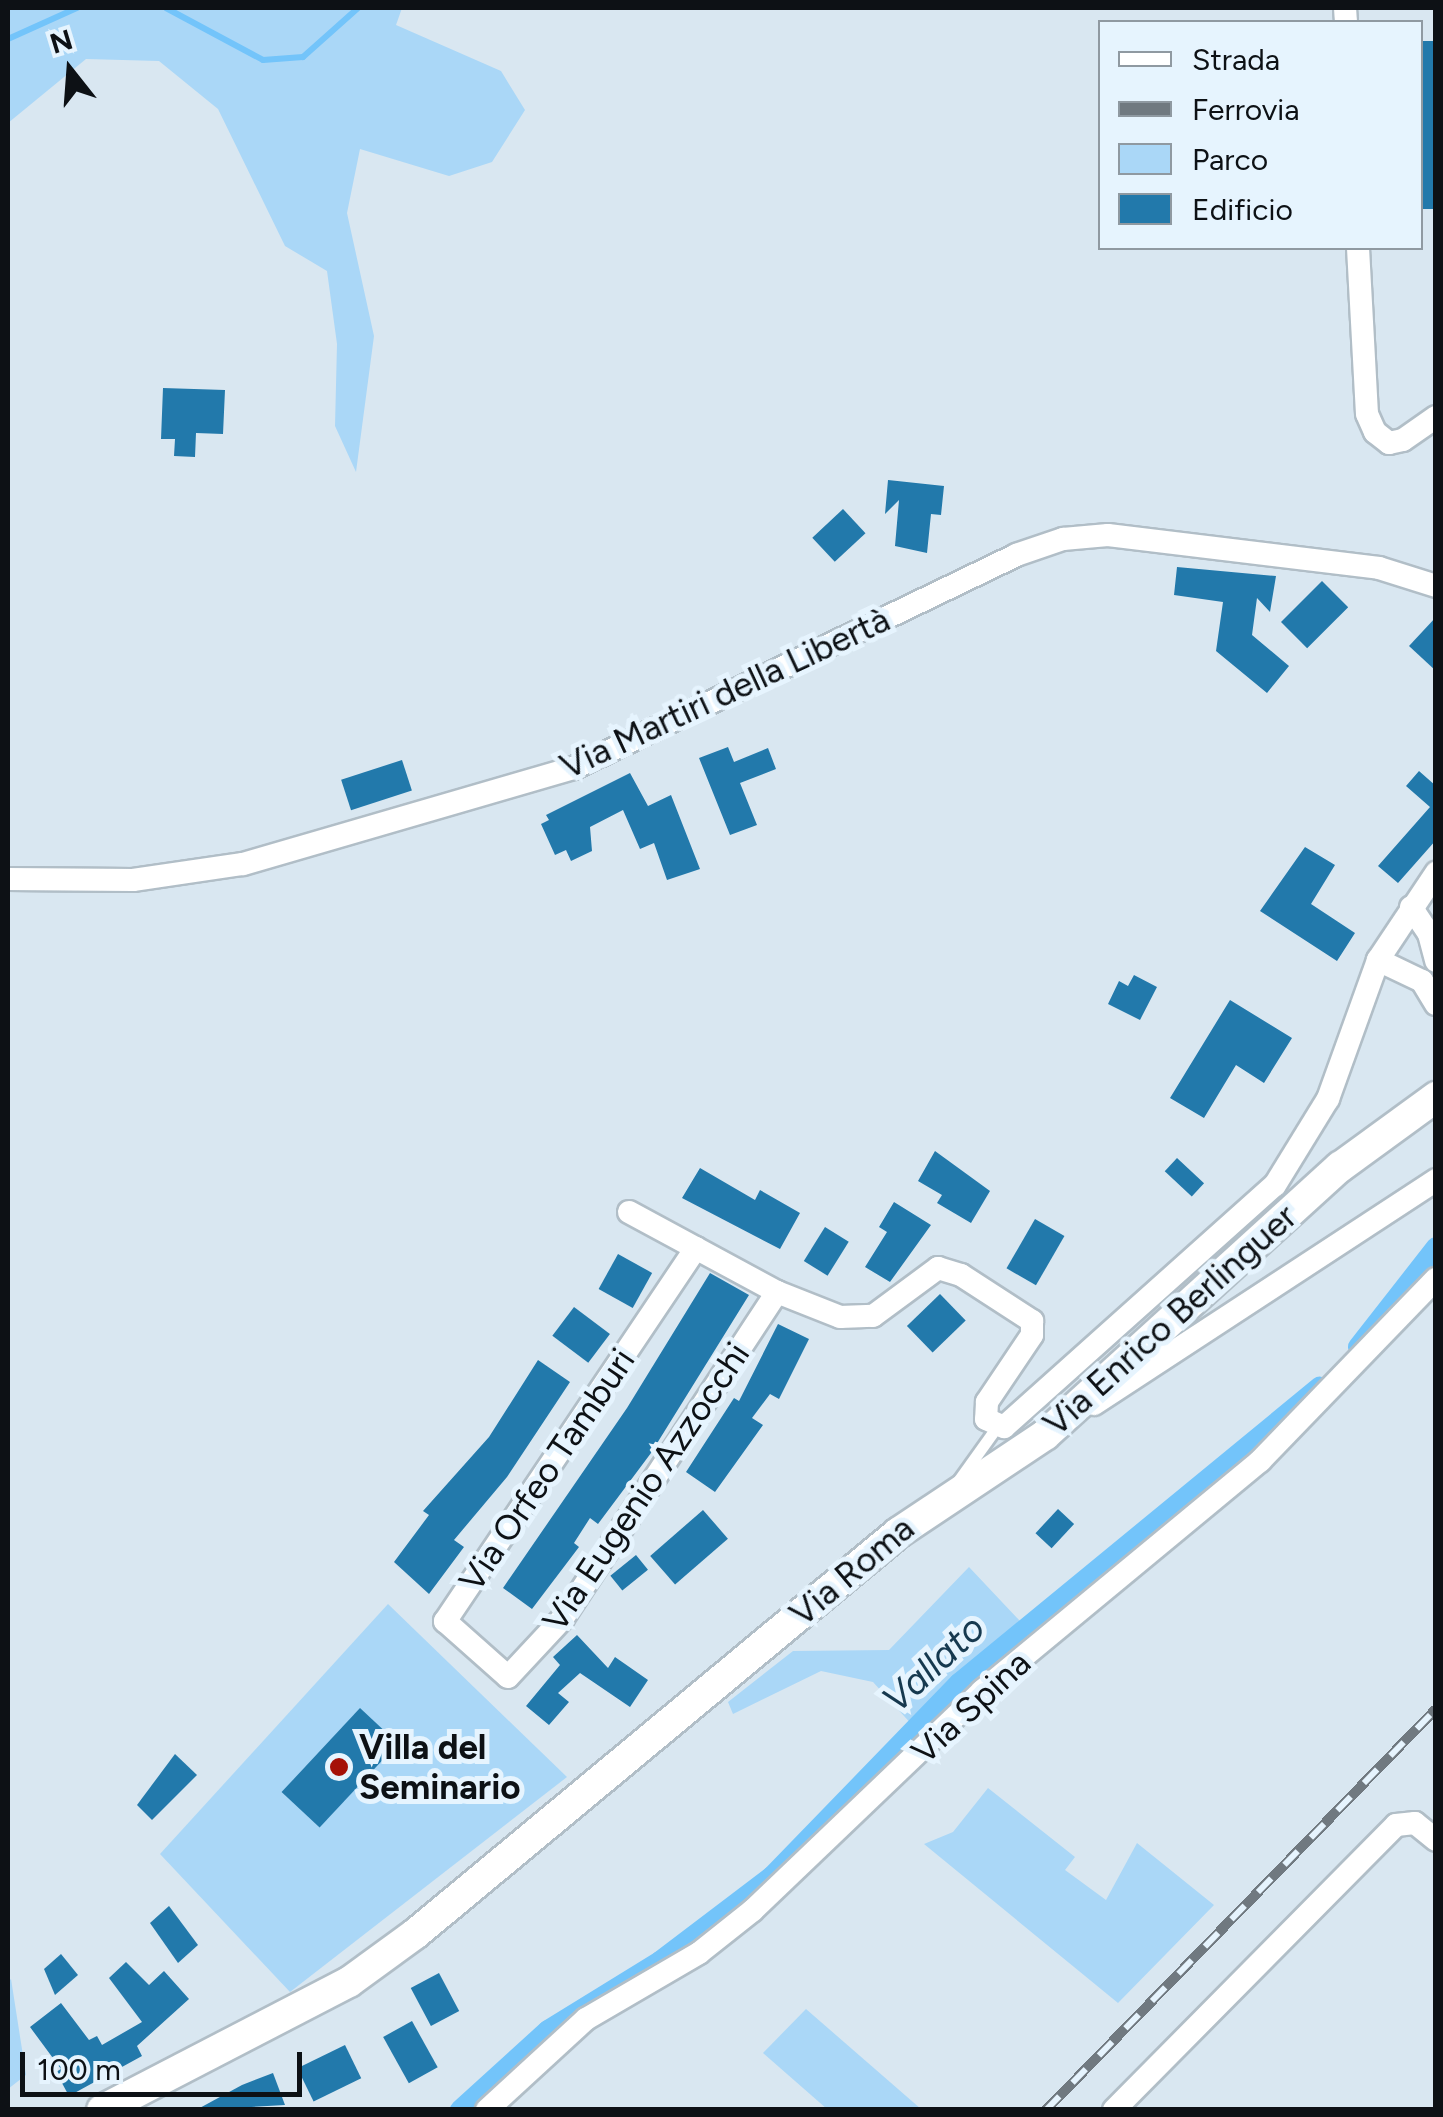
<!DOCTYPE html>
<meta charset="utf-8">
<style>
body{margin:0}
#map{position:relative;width:1443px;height:2117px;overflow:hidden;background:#d9e7f1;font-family:Figtree,sans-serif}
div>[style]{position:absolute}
.green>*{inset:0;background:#aad7f7}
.stream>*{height:6px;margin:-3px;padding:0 3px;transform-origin:3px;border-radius:3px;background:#73c4fa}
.canal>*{height:20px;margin:-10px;padding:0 10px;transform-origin:10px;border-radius:10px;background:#73c4fa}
.building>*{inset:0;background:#2279ab;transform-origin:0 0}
.roads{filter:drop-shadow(2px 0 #b1bec7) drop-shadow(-2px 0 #b1bec7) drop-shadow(0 2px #b1bec7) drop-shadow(0 -2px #b1bec7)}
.service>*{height:11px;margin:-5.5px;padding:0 5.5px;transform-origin:5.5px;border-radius:5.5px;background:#fff}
.minor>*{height:22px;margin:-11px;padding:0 11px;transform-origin:11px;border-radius:11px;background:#fff}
.secondary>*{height:30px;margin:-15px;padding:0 15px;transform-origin:15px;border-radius:15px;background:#fff}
.rail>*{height:10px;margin-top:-5px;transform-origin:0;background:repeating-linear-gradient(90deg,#e6f4fe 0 19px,#707980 0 38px);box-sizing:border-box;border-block:2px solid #707980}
.dots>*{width:28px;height:28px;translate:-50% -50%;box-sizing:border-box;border:5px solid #e6f4fe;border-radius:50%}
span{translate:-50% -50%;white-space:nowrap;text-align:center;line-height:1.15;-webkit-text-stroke:10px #e6f4fe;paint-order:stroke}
.street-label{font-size:35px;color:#0d1115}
.poi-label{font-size:35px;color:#0d1115;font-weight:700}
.left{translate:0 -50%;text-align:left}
.water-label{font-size:38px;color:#16394f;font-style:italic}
.frame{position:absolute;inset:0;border:10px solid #0d1115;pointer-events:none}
.legend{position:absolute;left:1098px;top:20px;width:325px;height:230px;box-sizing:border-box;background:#e6f4fe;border:2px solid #8f99a1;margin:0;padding:12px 18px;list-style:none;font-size:30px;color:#0d1115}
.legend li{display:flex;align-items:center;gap:20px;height:50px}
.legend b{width:50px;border:2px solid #8f99a1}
.north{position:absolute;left:20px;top:20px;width:100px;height:100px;-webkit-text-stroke:8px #e6f4fe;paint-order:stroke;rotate:343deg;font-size:28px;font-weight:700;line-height:40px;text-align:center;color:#0d1115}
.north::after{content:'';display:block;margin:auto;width:35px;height:45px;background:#0d1115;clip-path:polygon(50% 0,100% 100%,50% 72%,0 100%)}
.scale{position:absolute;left:20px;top:2052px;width:282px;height:45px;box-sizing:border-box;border:5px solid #0d1115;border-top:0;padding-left:12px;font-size:30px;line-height:35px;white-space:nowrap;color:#0d1115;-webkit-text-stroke:8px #e6f4fe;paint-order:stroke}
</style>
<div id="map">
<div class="green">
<div style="clip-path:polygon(8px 8px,402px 8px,396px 25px,501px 71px,525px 110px,492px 162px,449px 176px,360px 149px,347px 213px,374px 336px,356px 472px,335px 426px,337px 344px,327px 271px,285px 246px,218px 109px,159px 61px,86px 59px,8px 123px)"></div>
<div style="clip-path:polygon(969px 1567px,1036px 1638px,925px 1739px,873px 1682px,821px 1671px,733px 1714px,728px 1702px,793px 1651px,889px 1650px)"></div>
<div style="clip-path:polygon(388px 1604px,567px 1777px,290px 1992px,160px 1854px)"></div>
<div style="clip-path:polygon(988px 1788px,1075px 1857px,1065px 1870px,1106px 1900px,1137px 1843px,1214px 1905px,1118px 2003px,924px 1844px,953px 1832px)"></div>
<div style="clip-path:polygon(11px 1979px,26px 2075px,8px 2089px,8px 1982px)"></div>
<div style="clip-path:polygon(806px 2009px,921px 2109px,827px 2109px,763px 2053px)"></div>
</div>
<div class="stream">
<div style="left:166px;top:8px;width:110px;rotate:28.2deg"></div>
<div style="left:263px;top:60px;width:40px;rotate:-4.3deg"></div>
<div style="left:303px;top:57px;width:74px;rotate:-41.7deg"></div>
<div style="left:8px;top:39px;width:76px;rotate:-24.2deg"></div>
</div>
<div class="canal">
<div style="left:1358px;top:1347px;width:127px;rotate:-52deg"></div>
<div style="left:460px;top:2110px;width:119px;rotate:-42.3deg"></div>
<div style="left:548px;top:2030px;width:132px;rotate:-31.6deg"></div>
<div style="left:660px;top:1961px;width:141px;rotate:-37.2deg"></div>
<div style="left:772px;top:1876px;width:269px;rotate:-45.9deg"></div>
<div style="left:959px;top:1683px;width:467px;rotate:-39.4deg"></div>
</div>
<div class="building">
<div style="left:1436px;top:41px;width:168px;height:16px;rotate:90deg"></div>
<div style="clip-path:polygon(163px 388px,225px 390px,223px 434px,196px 433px,195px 457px,174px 456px,175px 439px,161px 439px)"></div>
<div style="clip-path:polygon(888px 480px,944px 486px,941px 515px,931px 514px,927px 553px,895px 546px,899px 500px,885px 514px)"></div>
<div style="left:843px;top:509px;width:33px;height:42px;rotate:47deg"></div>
<div style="clip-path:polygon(1177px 567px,1276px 576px,1270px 612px,1257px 598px,1252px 635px,1289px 666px,1267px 693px,1216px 651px,1223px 602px,1174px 595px)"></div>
<div style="left:1322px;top:581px;width:37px;height:58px;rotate:45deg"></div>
<div style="clip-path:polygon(1436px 617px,1436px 671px,1409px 646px)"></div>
<div style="clip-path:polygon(728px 747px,734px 762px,768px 748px,776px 769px,740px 783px,757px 825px,730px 835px,699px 758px)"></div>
<div style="left:402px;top:760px;width:32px;height:64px;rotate:72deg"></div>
<div style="clip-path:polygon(1419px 771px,1436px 786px,1436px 840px,1398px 883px,1378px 866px,1430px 807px,1406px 786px)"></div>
<div style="clip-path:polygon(630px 773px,648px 806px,671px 795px,700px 869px,667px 880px,654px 843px,640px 849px,623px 810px,590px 827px,592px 851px,571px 861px,566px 850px,555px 855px,541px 824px,549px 820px,546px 815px)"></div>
<div style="clip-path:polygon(1305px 847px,1335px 865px,1311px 904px,1355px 933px,1337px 961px,1260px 911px)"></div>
<div style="clip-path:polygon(1134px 975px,1157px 987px,1140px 1020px,1108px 1004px,1119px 981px,1128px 986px)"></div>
<div style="clip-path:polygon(1230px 1000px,1292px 1038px,1264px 1083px,1236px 1065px,1204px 1118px,1170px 1098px)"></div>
<div style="clip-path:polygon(935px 1151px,990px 1191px,971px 1223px,937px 1203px,942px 1195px,918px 1181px)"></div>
<div style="left:1177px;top:1158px;width:37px;height:18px;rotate:43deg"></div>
<div style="clip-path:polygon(700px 1168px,755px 1200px,760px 1190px,800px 1213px,780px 1249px,682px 1198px)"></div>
<div style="clip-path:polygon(894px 1202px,931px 1225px,890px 1282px,865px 1267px,887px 1232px,879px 1227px)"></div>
<div style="left:1035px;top:1219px;width:34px;height:57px;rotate:30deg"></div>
<div style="left:825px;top:1227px;width:28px;height:40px;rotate:32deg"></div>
<div style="left:618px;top:1254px;width:39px;height:40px;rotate:29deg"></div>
<div style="clip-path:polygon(710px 1273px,749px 1295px,651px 1453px,598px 1524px,590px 1518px,574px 1543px,579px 1547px,532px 1609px,503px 1588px,627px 1408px)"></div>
<div style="left:940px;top:1294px;width:37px;height:46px;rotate:46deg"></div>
<div style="left:574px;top:1307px;width:45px;height:36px;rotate:37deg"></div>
<div style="clip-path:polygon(778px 1324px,809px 1339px,779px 1399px,770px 1394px,752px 1418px,763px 1425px,715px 1492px,686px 1472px,734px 1398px,739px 1401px)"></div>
<div style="clip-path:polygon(538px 1360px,570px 1382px,507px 1477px,454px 1540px,464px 1547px,429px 1594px,394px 1562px,429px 1515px,423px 1511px,489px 1437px)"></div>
<div style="left:1058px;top:1509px;width:22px;height:33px;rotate:43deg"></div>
<div style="left:703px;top:1510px;width:38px;height:70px;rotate:49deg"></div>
<div style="left:636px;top:1555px;width:19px;height:33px;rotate:51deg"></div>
<div style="clip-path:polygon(577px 1635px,608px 1668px,615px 1657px,648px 1680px,630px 1707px,580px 1673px,558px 1693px,569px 1702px,549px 1725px,526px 1706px,560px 1665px,553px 1657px)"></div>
<div style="left:360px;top:1708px;width:52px;height:115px;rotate:43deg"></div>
<div style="clip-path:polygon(175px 1754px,197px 1775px,152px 1820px,137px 1805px)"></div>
<div style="clip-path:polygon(169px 1906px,198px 1945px,178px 1963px,150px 1923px)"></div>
<div style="clip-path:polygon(61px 1954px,78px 1975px,55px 1995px,44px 1969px)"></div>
<div style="clip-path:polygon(126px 1962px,149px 1985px,164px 1971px,189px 1999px,137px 2046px,142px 2056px,69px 2096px,56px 2072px,61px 2069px,30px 2027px,61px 2003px,89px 2040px,97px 2036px,102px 2045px,142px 2022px,109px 1978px)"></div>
<div style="left:439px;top:1973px;width:43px;height:32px;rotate:62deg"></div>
<div style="left:412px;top:2021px;width:53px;height:33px;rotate:61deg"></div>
<div style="left:345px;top:2045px;width:37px;height:53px;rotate:64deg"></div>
<div style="clip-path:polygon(273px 2073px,285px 2105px,196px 2110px,242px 2085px)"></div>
</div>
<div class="roads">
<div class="service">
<div style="left:958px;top:1481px;width:65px;rotate:-54.4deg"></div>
</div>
<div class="minor">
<div style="left:1345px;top:8px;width:14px;rotate:86deg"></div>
<div style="left:1358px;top:248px;width:166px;rotate:86.9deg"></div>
<div style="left:1367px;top:414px;width:20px;rotate:66deg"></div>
<div style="left:1375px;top:432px;width:18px;rotate:38deg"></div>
<div style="left:1389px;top:443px;width:14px;rotate:-12deg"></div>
<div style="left:1403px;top:440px;width:40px;rotate:-34.9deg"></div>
<div style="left:8px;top:879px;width:125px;rotate:0.5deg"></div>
<div style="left:133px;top:880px;width:111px;rotate:-8.3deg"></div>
<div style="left:243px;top:864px;width:345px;rotate:-16.2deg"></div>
<div style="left:574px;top:768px;width:491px;rotate:-25.7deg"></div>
<div style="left:1016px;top:555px;width:50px;rotate:-18.8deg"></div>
<div style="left:1063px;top:539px;width:45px;rotate:-5.1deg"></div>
<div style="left:1108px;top:535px;width:273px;rotate:6.9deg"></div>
<div style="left:1379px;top:568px;width:60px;rotate:17.5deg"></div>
<div style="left:1411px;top:907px;width:32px;rotate:56deg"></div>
<div style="left:1429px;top:934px;width:28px;rotate:75deg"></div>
<div style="left:1378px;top:960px;width:49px;rotate:25.5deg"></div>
<div style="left:1422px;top:981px;width:27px;rotate:59deg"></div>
<div style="left:629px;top:1212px;width:168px;rotate:28.4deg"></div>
<div style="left:777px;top:1292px;width:68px;rotate:21.6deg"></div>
<div style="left:840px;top:1317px;width:33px;rotate:-2deg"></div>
<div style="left:873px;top:1316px;width:81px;rotate:-36.4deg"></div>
<div style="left:938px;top:1268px;width:24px;rotate:17deg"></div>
<div style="left:961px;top:1275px;width:85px;rotate:32.9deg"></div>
<div style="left:1032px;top:1321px;width:14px;rotate:90deg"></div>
<div style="left:1032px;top:1335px;width:81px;rotate:123.9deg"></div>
<div style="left:987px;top:1402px;width:17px;rotate:93deg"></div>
<div style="left:986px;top:1419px;width:20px;rotate:24deg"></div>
<div style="left:1004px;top:1427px;width:363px;rotate:-41.8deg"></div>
<div style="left:1275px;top:1185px;width:101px;rotate:-58.4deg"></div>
<div style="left:1328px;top:1099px;width:148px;rotate:-70.2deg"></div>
<div style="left:1378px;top:960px;width:105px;rotate:-56.3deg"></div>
<div style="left:696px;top:1248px;width:450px;rotate:123.9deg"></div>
<div style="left:445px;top:1621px;width:84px;rotate:41.6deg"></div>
<div style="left:508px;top:1677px;width:81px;rotate:-47deg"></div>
<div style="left:563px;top:1618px;width:390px;rotate:-56.7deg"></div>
<div style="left:1094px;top:1404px;width:409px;rotate:-33.2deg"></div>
<div style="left:487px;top:2110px;width:134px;rotate:-42.6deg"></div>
<div style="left:586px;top:2019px;width:131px;rotate:-30.3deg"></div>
<div style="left:699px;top:1953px;width:69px;rotate:-38.5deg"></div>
<div style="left:753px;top:1910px;width:317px;rotate:-43.7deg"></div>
<div style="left:982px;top:1691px;width:361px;rotate:-39.6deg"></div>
<div style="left:1260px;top:1461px;width:253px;rotate:-46deg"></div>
<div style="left:1114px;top:2110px;width:401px;rotate:-45.3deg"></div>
<div style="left:1396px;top:1825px;width:19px;rotate:-6deg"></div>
<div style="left:1415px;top:1823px;width:27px;rotate:39deg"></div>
</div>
<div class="secondary">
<div style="left:102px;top:2110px;width:278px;rotate:-27.4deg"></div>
<div style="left:349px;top:1982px;width:82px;rotate:-36deg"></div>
<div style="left:415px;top:1934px;width:628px;rotate:-39.7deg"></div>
<div style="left:898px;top:1533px;width:177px;rotate:-33.7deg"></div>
<div style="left:1045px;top:1435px;width:399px;rotate:-42.3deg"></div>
<div style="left:1340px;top:1167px;width:119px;rotate:-36.1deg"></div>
</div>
</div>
<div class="rail">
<div style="left:1046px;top:2110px;width:559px;rotate:-45.8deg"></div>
</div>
<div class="dots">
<div style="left:339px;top:1767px;background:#a51108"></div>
</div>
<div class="street-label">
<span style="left:725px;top:693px;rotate:-25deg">Via Martiri della Libertà</span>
<span style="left:1170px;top:1320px;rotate:-42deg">Via Enrico Berlinguer</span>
<span style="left:547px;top:1470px;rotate:-56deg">Via Orfeo Tamburi</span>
<span style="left:646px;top:1487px;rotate:-56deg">Via Eugenio Azzocchi</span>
<span style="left:852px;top:1571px;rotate:-40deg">Via Roma</span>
<span style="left:971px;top:1707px;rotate:-43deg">Via Spina</span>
</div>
<div class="poi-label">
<span class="left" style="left:359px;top:1767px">Villa del<br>Seminario</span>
</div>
<div class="water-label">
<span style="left:934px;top:1664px;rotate:-43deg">Vallato</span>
</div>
<div class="frame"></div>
<ul class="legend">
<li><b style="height:12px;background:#fff"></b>Strada</li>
<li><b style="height:12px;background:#707980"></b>Ferrovia</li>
<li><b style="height:28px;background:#aad7f7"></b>Parco</li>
<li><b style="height:28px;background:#2279ab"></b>Edificio</li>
</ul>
<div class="north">N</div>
<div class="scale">100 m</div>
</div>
